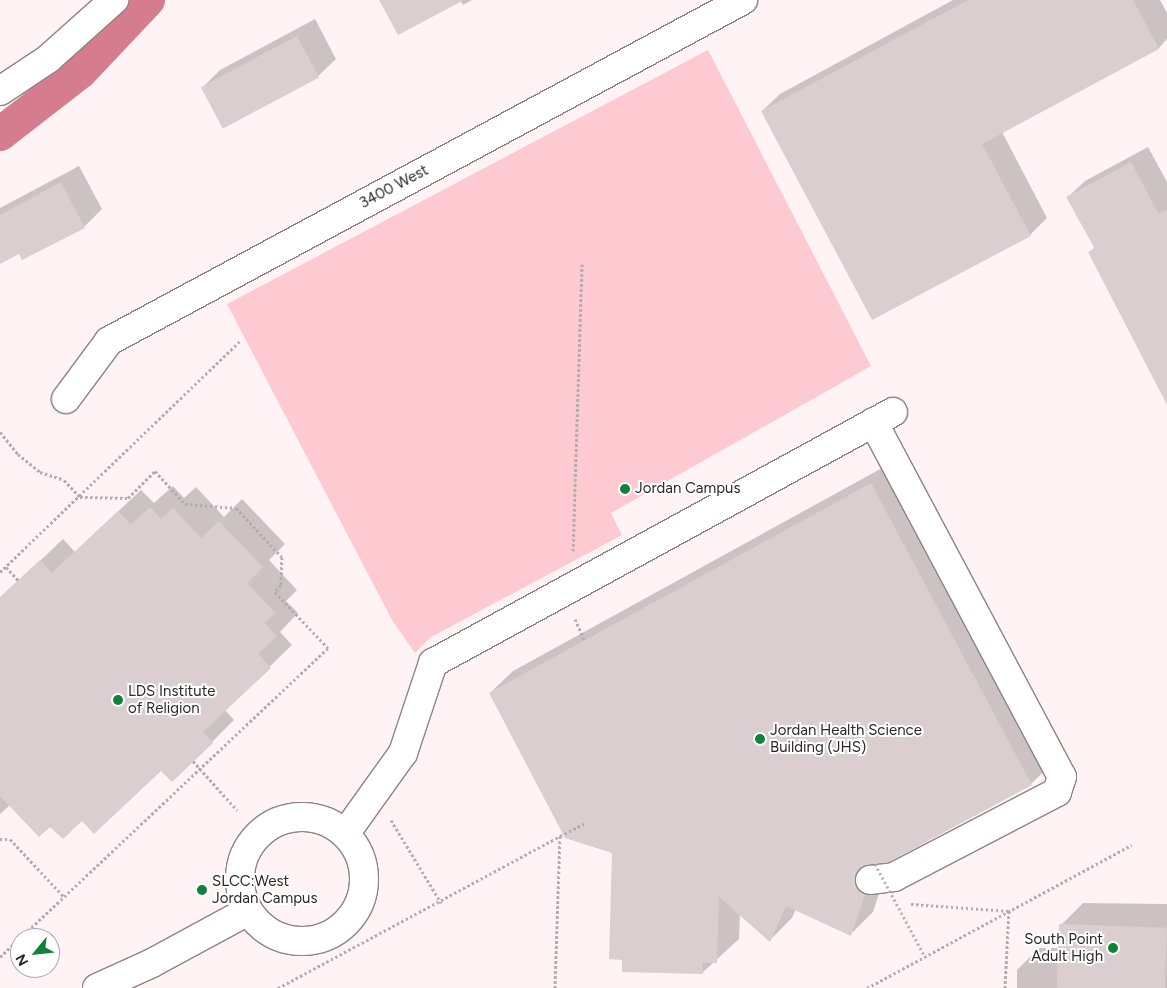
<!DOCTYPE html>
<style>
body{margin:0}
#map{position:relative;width:1167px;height:988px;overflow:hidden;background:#fff3f5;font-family:Figtree,sans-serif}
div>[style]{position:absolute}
.green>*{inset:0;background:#fdcad2}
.shadow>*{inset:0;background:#0003}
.canal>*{height:34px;margin:-17px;padding:0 17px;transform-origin:17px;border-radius:17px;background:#d57c8e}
.building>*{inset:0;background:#daced0;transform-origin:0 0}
.path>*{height:3px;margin-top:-1.5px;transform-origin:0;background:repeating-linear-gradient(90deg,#b6acae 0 2.5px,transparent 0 5px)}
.roads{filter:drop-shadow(1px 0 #8e8385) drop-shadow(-1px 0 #8e8385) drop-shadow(0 1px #8e8385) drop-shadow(0 -1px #8e8385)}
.minor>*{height:28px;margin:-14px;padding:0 14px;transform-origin:14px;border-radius:14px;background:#fff}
.minor>.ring{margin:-14px;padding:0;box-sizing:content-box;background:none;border:28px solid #fff;border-radius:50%}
.path-bridge>*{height:3px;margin-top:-1.5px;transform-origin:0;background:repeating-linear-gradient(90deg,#b6acae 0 2.5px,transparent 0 5px)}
.dots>*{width:14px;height:14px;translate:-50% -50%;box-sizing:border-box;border:2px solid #fff;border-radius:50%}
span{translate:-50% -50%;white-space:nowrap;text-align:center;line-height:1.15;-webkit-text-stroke:4px #fff;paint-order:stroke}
.street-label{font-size:15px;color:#2c2728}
.poi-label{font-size:15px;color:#2c2728}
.left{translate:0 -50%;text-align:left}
.right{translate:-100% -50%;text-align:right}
.north{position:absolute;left:10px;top:928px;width:50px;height:50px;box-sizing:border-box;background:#fff;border:1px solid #aba9a9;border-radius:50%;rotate:242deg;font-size:14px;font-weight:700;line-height:20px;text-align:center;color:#2c2728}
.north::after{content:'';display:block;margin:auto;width:18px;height:22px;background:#10833b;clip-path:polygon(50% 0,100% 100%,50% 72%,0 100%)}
</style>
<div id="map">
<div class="green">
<div style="clip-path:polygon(708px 50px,871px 366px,611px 513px,622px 535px,431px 637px,415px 653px,392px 620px,227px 304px)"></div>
</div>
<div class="shadow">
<div style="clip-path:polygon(380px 0,472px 0,463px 5px,460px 0)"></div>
<div style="clip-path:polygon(953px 0,1160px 0,1167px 13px,1167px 39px,1159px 48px,1002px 132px,1047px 218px,1030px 235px,873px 319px,762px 111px,780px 94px)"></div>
<div style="clip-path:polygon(315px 19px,336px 59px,318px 76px,203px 87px,220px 70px)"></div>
<div style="clip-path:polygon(1148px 147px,1167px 182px,1167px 373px,1089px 253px,1095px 247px,1068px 197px,1085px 181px)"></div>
<div style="clip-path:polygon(79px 166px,102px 209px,84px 227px,23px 258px,20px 252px,0 263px,0 208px)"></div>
<div style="clip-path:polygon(893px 462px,1054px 762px,1031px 784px,879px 863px,886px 872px,873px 912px,851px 934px,796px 909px,792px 918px,770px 940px,740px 914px,739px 939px,702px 973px,490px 693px,513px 671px)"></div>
<div style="clip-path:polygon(173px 486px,184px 498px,196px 487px,224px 517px,242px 499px,285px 544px,269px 560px,297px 590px,286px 601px,298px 613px,280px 632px,292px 645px,225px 710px,234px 720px,212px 742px,161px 769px,82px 819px,50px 825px,10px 805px,0 814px,0 599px,63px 539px,75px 552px,141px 490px,154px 503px)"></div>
<div style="clip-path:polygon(1083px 903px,1167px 904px,1167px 988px,1017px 988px,1017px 970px,1039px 948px,1060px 948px,1061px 925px)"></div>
</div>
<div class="canal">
<div style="left:0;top:134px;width:101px;rotate:-37.8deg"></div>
<div style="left:80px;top:72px;width:99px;rotate:-46.6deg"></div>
</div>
<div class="building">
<div style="clip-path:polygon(379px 0,464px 0,398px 35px)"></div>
<div style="clip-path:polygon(968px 0,1133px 0,1159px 49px,982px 144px,1031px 236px,872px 320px,761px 111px)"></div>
<div style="left:297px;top:36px;width:47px;height:109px;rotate:62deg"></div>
<div style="clip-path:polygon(1131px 162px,1159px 214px,1167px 210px,1167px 405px,1088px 252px,1095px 249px,1066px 197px)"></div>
<div style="clip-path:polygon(61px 182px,85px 228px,22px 260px,19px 254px,0 264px,0 215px)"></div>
<div style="clip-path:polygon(871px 483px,1032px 785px,889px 862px,860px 868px,855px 882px,865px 895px,851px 936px,786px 906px,770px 942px,719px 897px,717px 963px,702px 963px,703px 974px,622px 972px,622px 960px,609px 959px,612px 853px,565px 838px,489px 693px)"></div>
<div style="clip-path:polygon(150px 507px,161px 519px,173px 508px,201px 538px,219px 521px,263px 567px,247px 583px,275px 613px,265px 623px,277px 636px,258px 654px,271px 668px,203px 732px,213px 743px,172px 782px,161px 771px,94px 834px,82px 821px,63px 839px,50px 827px,39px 837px,0 796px,0 597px,40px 560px,52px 573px,118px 511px,131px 525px)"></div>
<div style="left:1059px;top:924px;width:108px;height:64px;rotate:2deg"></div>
</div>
<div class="path">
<div style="left:0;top:432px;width:28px;rotate:51deg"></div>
<div style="left:18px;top:454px;width:28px;rotate:39deg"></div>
<div style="left:40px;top:472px;width:25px;rotate:18deg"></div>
<div style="left:64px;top:480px;width:23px;rotate:47deg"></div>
<div style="left:80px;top:497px;width:48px;rotate:1.2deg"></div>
<div style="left:128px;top:498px;width:38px;rotate:-45deg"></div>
<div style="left:155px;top:471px;width:45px;rotate:47.7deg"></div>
<div style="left:185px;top:504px;width:51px;rotate:4.5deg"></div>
<div style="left:236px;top:508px;width:67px;rotate:46.8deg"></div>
<div style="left:282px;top:557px;width:28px;rotate:92deg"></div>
<div style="left:281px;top:585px;width:9px;rotate:131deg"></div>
<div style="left:275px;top:592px;width:77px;rotate:46.6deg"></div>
<div style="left:328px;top:648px;width:423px;rotate:136.7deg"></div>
<div style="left:573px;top:551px;width:287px;rotate:-88.2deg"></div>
<div style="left:6px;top:567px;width:18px;rotate:47deg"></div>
<div style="left:0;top:572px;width:335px;rotate:-43.9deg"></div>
<div style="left:575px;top:619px;width:22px;rotate:66deg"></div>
<div style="left:193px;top:761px;width:66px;rotate:48.1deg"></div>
<div style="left:391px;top:820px;width:97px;rotate:58.9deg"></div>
<div style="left:560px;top:836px;width:27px;rotate:-27deg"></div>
<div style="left:0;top:839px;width:10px"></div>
<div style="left:10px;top:839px;width:79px;rotate:47deg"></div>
<div style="left:911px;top:904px;width:98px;rotate:4.1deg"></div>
<div style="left:1009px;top:911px;width:77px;rotate:93deg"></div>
<div style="left:0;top:957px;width:28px;rotate:-44deg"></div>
<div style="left:278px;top:988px;width:320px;rotate:-28.3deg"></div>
<div style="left:560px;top:836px;width:152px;rotate:91.9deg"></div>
<div style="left:867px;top:988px;width:301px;rotate:-28.4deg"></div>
</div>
<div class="roads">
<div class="minor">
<div style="left:0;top:91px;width:58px;rotate:-33.7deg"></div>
<div style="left:48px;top:59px;width:89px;rotate:-41.8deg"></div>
<div style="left:66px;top:399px;width:72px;rotate:-53.4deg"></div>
<div style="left:109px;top:341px;width:720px;rotate:-28.27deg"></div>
<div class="ring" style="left:240px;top:817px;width:96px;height:96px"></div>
<div style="left:345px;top:834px;width:100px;rotate:-54.4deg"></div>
<div style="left:403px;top:753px;width:95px;rotate:-71.6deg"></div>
<div style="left:433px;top:663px;width:524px;rotate:-28.62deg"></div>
<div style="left:870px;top:880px;width:24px;rotate:-7deg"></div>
<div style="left:894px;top:877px;width:184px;rotate:-27.5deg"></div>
<div style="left:1057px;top:792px;width:16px;rotate:-72deg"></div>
<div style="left:1062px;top:777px;width:402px;rotate:-118deg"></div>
<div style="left:97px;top:988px;width:60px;rotate:-24.4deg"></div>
<div style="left:152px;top:963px;width:109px;rotate:-28.4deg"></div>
</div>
</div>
<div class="path-bridge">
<div style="left:875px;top:864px;width:106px;rotate:61.7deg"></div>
</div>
<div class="dots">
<div style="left:625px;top:489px;background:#10833b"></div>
<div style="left:118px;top:700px;background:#10833b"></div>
<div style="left:760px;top:739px;background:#10833b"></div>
<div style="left:202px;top:890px;background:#10833b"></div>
<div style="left:1113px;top:948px;background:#10833b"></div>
</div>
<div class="street-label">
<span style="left:394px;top:187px;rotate:-28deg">3400 West</span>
</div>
<div class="poi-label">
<span class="left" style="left:635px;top:489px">Jordan Campus</span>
<span class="left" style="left:128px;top:700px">LDS Institute<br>of Religion</span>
<span class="left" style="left:770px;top:739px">Jordan Health Science<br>Building (JHS)</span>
<span class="left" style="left:212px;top:890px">SLCC:West<br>Jordan Campus</span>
<span class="right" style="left:1103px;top:948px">South Point<br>Adult High</span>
</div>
<div class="north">N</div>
</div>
